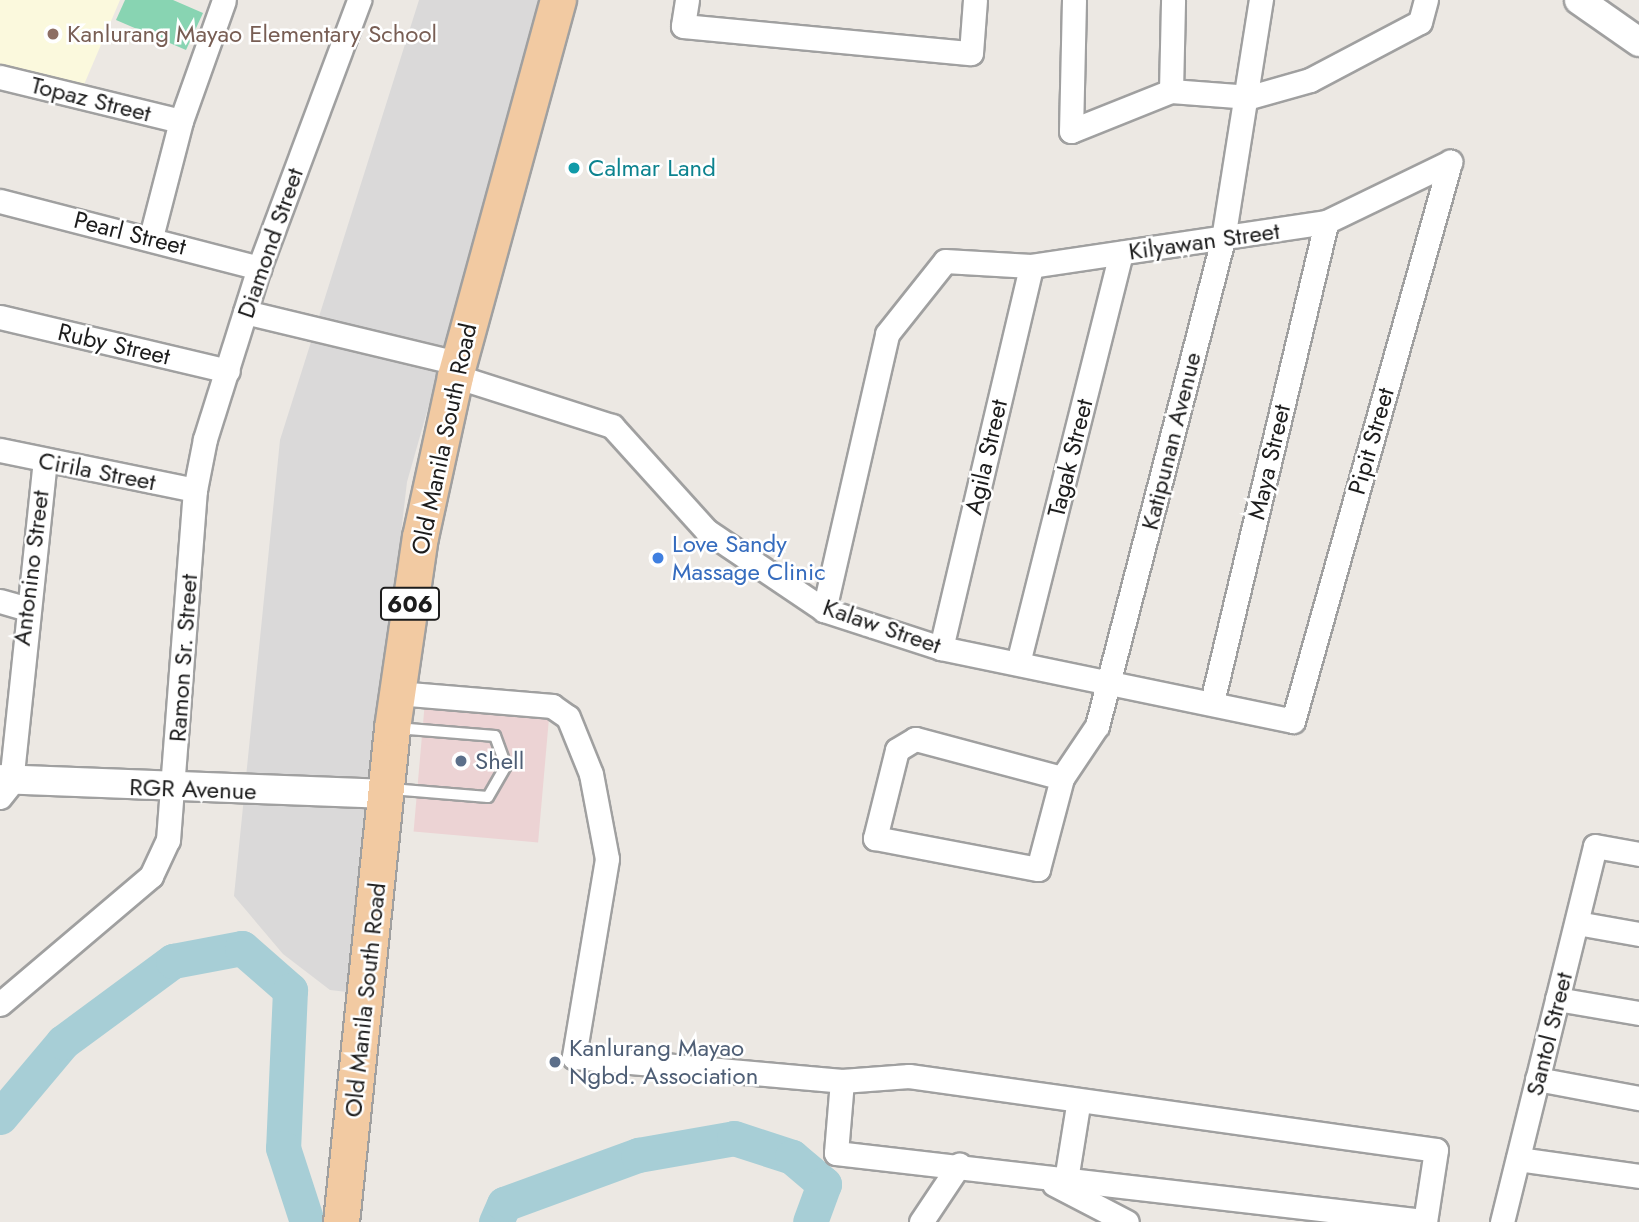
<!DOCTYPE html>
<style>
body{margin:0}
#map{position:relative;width:1639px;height:1222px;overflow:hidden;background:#ece8e3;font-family:Jost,sans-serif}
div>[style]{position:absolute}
.residential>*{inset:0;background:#dad9d9}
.commercial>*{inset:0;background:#ecd3d4;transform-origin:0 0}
.education>*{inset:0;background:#fbf9dd}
.pitch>*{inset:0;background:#88d4b2}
.river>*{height:35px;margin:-17.5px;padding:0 17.5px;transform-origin:17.5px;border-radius:17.5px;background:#a7ced6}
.roads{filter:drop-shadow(2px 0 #a0a0a0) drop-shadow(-2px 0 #a0a0a0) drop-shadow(0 2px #a0a0a0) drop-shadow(0 -2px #a0a0a0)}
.service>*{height:10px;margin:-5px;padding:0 5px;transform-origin:5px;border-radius:5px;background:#fff}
.minor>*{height:23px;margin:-11.5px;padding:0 11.5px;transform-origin:11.5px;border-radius:11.5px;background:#fff}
.tertiary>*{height:28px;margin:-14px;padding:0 14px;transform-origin:14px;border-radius:14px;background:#fff}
.primary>*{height:35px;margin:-17.5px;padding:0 17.5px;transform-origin:17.5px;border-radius:17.5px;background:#f2caa2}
.dots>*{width:19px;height:19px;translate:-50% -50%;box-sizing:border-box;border:4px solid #fff;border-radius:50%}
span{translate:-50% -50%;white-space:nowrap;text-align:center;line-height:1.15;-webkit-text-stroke:5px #fff;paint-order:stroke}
.shield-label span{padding:2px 5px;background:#fff;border:2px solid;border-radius:5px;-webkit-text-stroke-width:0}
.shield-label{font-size:23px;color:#1c1c1c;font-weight:700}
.education-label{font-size:24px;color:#785e54}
.left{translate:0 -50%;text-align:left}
.street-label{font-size:24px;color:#1c1c1c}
.culture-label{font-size:24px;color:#0d838f}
.shop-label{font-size:24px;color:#366cbe}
.service-label{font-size:24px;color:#4e5e75}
</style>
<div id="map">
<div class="residential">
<div style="clip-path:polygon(419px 0,544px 0,407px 482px,347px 992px,330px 990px,283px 954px,234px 896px,280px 440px)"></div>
</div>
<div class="commercial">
<div style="left:425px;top:701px;width:125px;height:131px;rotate:5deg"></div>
</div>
<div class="education">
<div style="clip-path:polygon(0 0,120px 0,83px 87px,0 68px)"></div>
</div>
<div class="pitch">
<div style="clip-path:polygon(125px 0,173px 0,203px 13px,186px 50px,116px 20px)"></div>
</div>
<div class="river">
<div style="left:0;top:1117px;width:98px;rotate:-50deg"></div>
<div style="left:63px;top:1042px;width:137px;rotate:-36.4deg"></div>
<div style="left:173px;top:961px;width:70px;rotate:-10.7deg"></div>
<div style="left:242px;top:948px;width:64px;rotate:41.2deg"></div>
<div style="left:290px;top:990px;width:158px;rotate:92.5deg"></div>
<div style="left:283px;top:1148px;width:78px;rotate:72deg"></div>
<div style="left:496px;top:1222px;width:20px;rotate:-66deg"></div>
<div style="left:504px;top:1204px;width:143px;rotate:-20.1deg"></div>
<div style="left:638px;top:1155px;width:97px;rotate:-10deg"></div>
<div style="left:734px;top:1138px;width:61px;rotate:18.1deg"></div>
<div style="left:792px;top:1157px;width:42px;rotate:40.2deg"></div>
<div style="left:824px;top:1184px;width:40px;rotate:110.2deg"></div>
</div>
<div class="roads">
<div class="service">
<div style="left:391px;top:789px;width:97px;rotate:4.7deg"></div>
<div style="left:488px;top:797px;width:36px;rotate:-60deg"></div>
<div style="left:506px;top:766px;width:32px;rotate:-110deg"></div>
<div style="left:495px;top:736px;width:99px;rotate:-175.4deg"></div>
</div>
<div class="minor">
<div style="left:687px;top:0;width:26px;rotate:99deg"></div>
<div style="left:683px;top:26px;width:289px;rotate:5.4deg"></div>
<div style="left:971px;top:53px;width:53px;rotate:-85.7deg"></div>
<div style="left:1074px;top:0;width:131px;rotate:91.3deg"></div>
<div style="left:1071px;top:131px;width:108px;rotate:-21.8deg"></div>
<div style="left:1171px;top:91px;width:79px;rotate:4.3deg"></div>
<div style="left:1250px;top:97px;width:62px;rotate:-15.8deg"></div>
<div style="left:1310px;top:80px;width:124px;rotate:-27.8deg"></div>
<div style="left:1420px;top:22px;width:23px;rotate:-75deg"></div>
<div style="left:0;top:77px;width:186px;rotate:13.7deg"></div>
<div style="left:1171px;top:91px;width:91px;rotate:-88.7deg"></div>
<div style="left:0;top:201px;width:268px;rotate:14.5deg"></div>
<div style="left:151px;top:237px;width:120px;rotate:-75.5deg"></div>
<div style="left:181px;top:121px;width:128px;rotate:-70.4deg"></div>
<div style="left:245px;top:312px;width:219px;rotate:13.5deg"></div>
<div style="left:0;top:317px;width:234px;rotate:13.3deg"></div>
<div style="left:455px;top:376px;width:165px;rotate:17.7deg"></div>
<div style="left:612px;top:426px;width:142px;rotate:47.9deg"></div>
<div style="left:707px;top:531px;width:141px;rotate:34deg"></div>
<div style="left:824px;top:610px;width:123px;rotate:18deg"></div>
<div style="left:941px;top:648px;width:359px;rotate:11.7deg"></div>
<div style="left:1293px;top:721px;width:581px;rotate:-74.31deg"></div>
<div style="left:0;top:450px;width:199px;rotate:11.6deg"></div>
<div style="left:0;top:601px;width:26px;rotate:16deg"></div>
<div style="left:824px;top:610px;width:283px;rotate:-77.1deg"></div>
<div style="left:887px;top:334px;width:93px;rotate:-51.5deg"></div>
<div style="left:945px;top:261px;width:86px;rotate:3.3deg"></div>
<div style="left:1031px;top:266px;width:298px;rotate:-8.5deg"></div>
<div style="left:1326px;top:222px;width:138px;rotate:-25.8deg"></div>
<div style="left:941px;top:648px;width:392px;rotate:-76.7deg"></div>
<div style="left:1018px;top:663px;width:423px;rotate:-75.9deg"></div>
<div style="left:397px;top:693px;width:156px;rotate:4.8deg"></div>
<div style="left:552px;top:706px;width:19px;rotate:35deg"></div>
<div style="left:568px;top:717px;width:61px;rotate:68deg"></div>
<div style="left:591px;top:774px;width:86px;rotate:79.3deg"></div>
<div style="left:607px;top:859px;width:201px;rotate:99.5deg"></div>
<div style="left:574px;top:1057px;width:269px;rotate:5.1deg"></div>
<div style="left:842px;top:1081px;width:67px;rotate:-4.3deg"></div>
<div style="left:909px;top:1076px;width:532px;rotate:7.99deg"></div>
<div style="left:1436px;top:1150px;width:73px;rotate:98.7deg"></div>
<div style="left:1212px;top:702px;width:493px;rotate:-76.6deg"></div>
<div style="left:1062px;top:778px;width:152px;rotate:-165.1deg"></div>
<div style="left:915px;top:739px;width:21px;rotate:149deg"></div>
<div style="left:897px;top:750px;width:91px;rotate:104deg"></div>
<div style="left:875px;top:838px;width:166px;rotate:10.8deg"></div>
<div style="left:1038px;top:869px;width:94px;rotate:-75.2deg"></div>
<div style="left:1062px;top:778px;width:63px;rotate:-56.1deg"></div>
<div style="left:1097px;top:726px;width:503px;rotate:-75.49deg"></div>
<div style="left:1223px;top:239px;width:242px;rotate:-81deg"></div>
<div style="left:0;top:797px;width:18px;rotate:-52deg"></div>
<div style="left:11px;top:783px;width:323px;rotate:-84deg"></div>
<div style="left:1577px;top:923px;width:63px;rotate:10.1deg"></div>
<div style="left:1557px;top:999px;width:83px;rotate:9.7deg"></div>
<div style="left:0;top:1004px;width:198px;rotate:-40.3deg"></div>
<div style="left:151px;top:876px;width:40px;rotate:-65deg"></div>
<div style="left:168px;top:840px;width:351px;rotate:-85.6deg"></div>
<div style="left:195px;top:490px;width:52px;rotate:-78.9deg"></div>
<div style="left:205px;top:439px;width:179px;rotate:-72.5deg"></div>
<div style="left:259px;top:268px;width:286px;rotate:-69.5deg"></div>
<div style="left:1537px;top:1079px;width:104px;rotate:10.6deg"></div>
<div style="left:842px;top:1081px;width:72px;rotate:94.8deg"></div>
<div style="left:836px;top:1153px;width:593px;rotate:6.59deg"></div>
<div style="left:1518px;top:1159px;width:122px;rotate:8deg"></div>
<div style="left:1066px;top:1180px;width:76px;rotate:-80.9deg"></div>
<div style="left:1054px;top:1184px;width:82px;rotate:27.5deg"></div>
<div style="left:921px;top:1222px;width:69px;rotate:-56.3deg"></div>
<div style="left:1502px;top:1222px;width:387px;rotate:-76.1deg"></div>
<div style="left:1595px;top:846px;width:45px;rotate:10.3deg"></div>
</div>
<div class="tertiary">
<div style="left:1579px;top:0;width:73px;rotate:35deg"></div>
<div style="left:0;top:779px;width:387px;rotate:2.2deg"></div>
</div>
<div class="primary">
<div style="left:341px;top:1222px;width:497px;rotate:-84.1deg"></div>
<div style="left:392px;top:728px;width:193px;rotate:-81.7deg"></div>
<div style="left:420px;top:537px;width:165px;rotate:-77.7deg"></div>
<div style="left:455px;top:376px;width:390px;rotate:-74.7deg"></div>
</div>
</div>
<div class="dots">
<div style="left:53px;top:34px;background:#8d6e63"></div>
<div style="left:574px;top:168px;background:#0f9aa8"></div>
<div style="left:658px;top:558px;background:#3f7fe0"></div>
<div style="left:461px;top:761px;background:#5c6f8a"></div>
<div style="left:555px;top:1062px;background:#5c6f8a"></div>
</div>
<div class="shield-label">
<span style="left:410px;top:604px">606</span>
</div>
<div class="education-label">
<span class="left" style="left:67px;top:34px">Kanlurang Mayao Elementary School</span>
</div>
<div class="street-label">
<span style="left:91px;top:99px;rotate:14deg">Topaz Street</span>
<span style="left:130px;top:233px;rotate:14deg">Pearl Street</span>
<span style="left:1204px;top:241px;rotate:-8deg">Kilyawan Street</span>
<span style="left:270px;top:243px;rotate:-71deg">Diamond Street</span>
<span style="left:114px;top:344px;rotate:13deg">Ruby Street</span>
<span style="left:444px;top:439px;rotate:-78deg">Old Manila South Road</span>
<span style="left:1171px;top:441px;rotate:-76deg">Katipunan Avenue</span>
<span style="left:1371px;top:441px;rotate:-74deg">Pipit Street</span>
<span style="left:986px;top:457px;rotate:-77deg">Agila Street</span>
<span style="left:1070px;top:458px;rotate:-76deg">Tagak Street</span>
<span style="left:1269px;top:462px;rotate:-77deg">Maya Street</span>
<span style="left:97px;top:471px;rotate:11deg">Cirila Street</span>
<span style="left:31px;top:568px;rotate:-83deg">Antonino Street</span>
<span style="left:882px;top:626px;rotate:19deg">Kalaw Street</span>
<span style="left:183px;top:658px;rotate:-86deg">Ramon Sr. Street</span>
<span style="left:193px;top:789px;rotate:2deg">RGR Avenue</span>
<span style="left:365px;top:1000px;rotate:-84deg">Old Manila South Road</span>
<span style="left:1549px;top:1034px;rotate:-76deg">Santol Street</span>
</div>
<div class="culture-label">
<span class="left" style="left:588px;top:168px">Calmar Land</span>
</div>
<div class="shop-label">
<span class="left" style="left:672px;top:558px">Love Sandy<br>Massage Clinic</span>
</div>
<div class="service-label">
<span class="left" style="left:475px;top:761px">Shell</span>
<span class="left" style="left:569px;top:1062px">Kanlurang Mayao<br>Ngbd. Association</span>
</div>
</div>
